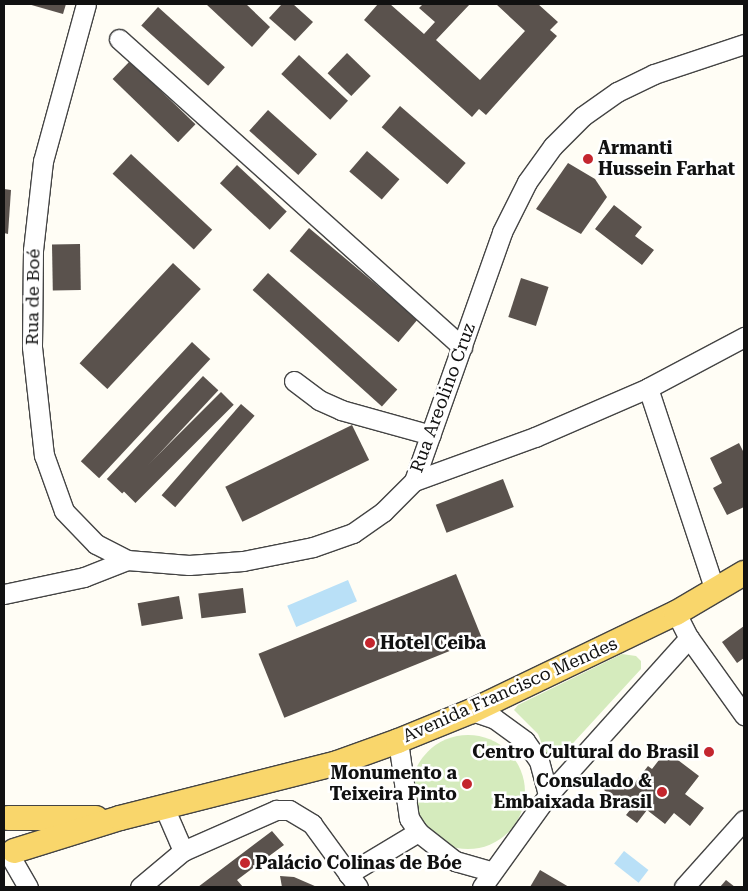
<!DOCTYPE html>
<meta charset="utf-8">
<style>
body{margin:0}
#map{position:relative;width:748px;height:891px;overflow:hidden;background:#fffdf5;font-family:"Roboto Serif",serif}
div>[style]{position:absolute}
.green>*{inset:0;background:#d5ebbd}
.round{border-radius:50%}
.water>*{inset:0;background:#b9e0f7;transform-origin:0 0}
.building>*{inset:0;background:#5a524d;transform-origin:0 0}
.roads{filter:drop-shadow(1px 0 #444) drop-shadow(-1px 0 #444) drop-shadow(0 1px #444) drop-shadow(0 -1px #444)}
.minor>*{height:19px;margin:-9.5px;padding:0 9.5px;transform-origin:9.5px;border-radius:9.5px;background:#fff}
.major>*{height:24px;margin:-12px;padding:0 12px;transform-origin:12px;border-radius:12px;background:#f9d66b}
.dots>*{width:14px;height:14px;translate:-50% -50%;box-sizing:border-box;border:2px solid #fff;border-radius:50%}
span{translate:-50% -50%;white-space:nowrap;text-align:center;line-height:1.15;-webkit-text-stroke:5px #fff;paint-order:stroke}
.poi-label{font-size:18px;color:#111;font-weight:700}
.left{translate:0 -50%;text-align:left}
.right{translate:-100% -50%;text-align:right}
.street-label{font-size:18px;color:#111}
.frame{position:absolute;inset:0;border:5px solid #111;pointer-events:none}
</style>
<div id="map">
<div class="green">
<div style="clip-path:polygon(622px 654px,636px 656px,641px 661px,641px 669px,563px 754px,546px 754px,538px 734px,514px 710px,518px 705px)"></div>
<div class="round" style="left:411px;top:735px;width:114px;height:114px"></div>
</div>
<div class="water">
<div style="left:348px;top:580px;width:23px;height:66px;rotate:67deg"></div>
<div style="left:624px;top:851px;width:31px;height:16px;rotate:38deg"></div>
</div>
<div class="building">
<div style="clip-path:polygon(28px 4px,66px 4px,63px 14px)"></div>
<div style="clip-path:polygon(206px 4px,246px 4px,270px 27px,252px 47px)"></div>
<div style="clip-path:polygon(282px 4px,293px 4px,313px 22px,295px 41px,269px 18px)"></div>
<div style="clip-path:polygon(378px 4px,390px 4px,424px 34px,435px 22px,419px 8px,423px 4px,470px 4px,436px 40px,480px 80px,525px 31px,496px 4px,538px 4px,558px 22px,550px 30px,557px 36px,486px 115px,479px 109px,472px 117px,364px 20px)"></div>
<div style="left:158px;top:7px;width:90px;height:25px;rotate:42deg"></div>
<div style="left:347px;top:53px;width:33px;height:28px;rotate:44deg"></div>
<div style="left:299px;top:55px;width:67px;height:26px;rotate:43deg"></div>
<div style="left:130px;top:61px;width:91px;height:25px;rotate:44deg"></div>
<div style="left:400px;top:106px;width:87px;height:28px;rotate:41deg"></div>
<div style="left:268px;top:110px;width:66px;height:28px;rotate:42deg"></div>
<div style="left:367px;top:151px;width:43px;height:27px;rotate:41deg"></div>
<div style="left:131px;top:154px;width:111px;height:27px;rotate:43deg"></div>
<div style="clip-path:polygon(568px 163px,595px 179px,607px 197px,581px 234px,536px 209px)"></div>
<div style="left:237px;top:165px;width:68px;height:25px;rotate:43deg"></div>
<div style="clip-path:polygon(4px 189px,11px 190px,8px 234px,4px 233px)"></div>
<div style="clip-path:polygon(614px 205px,642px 227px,635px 236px,654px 250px,642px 265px,595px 229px)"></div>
<div style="left:309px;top:228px;width:142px;height:30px;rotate:40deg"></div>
<div style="left:80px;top:244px;width:46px;height:28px;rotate:89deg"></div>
<div style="left:173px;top:263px;width:38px;height:137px;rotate:43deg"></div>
<div style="left:268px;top:273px;width:174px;height:23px;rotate:42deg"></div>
<div style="left:521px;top:278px;width:29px;height:41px;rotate:18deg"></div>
<div style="left:192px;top:342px;width:25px;height:163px;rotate:43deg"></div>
<div style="left:203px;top:376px;width:21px;height:141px;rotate:43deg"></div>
<div style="left:221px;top:392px;width:18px;height:139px;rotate:45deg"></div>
<div style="left:241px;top:404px;width:18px;height:121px;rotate:41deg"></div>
<div style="left:352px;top:425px;width:39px;height:141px;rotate:64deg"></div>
<div style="clip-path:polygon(739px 443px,744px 453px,744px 507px,727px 515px,713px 488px,722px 483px,710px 458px)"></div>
<div style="left:503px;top:479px;width:30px;height:72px;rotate:69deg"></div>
<div style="left:456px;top:574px;width:69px;height:213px;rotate:68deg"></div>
<div style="left:243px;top:588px;width:25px;height:45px;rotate:83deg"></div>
<div style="left:179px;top:596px;width:23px;height:42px;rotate:80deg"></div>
<div style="clip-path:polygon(744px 626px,744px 658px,737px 663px,722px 642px)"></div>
<div style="clip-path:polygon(666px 751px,699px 776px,685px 794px,704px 808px,690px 826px,674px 813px,665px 824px,647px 810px,637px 823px,626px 815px,630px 810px,604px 790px,618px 772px,634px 784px,648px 766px,652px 769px)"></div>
<div style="clip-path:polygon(272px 831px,284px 845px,237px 880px,243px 887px,198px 887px)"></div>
<div style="clip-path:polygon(540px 870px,569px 887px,530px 887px)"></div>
<div style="clip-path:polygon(280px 876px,294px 877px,317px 887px,282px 887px)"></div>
<div style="clip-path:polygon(726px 880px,735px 887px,720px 887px)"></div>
</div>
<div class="roads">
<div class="minor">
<div style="left:86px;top:4px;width:163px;rotate:105.3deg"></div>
<div style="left:43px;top:161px;width:90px;rotate:96.4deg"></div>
<div style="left:33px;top:250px;width:97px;rotate:90.6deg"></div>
<div style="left:32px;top:347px;width:109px;rotate:83.7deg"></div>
<div style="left:44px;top:455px;width:59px;rotate:70.3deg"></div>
<div style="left:64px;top:511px;width:46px;rotate:45.9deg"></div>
<div style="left:96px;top:544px;width:35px;rotate:27deg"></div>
<div style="left:119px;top:39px;width:461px;rotate:41.9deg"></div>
<div style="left:294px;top:381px;width:31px;rotate:37deg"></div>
<div style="left:319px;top:400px;width:24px;rotate:24deg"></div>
<div style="left:341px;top:410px;width:93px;rotate:15.5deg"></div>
<div style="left:648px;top:388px;width:214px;rotate:71.7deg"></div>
<div style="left:414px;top:481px;width:129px;rotate:-20deg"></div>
<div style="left:535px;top:437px;width:123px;rotate:-23.4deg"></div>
<div style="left:648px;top:388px;width:109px;rotate:-28deg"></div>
<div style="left:4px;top:594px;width:82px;rotate:-12deg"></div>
<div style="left:84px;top:577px;width:46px;rotate:-21.6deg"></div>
<div style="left:127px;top:560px;width:62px;rotate:4.6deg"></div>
<div style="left:189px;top:565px;width:54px;rotate:-4.2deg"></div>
<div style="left:243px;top:561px;width:71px;rotate:-11.3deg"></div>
<div style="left:313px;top:547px;width:42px;rotate:-19.3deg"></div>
<div style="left:353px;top:533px;width:37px;rotate:-35deg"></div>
<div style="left:383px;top:512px;width:44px;rotate:-45deg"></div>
<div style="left:414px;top:481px;width:264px;rotate:-70.5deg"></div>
<div style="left:502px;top:232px;width:56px;rotate:-63.4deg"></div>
<div style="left:527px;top:182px;width:44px;rotate:-54.2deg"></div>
<div style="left:553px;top:146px;width:42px;rotate:-45deg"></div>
<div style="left:583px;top:116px;width:42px;rotate:-35.2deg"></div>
<div style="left:617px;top:92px;width:41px;rotate:-25.9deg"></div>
<div style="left:654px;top:74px;width:95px;rotate:-18.4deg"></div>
<div style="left:676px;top:613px;width:28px;rotate:63deg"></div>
<div style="left:689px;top:638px;width:95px;rotate:54.5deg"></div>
<div style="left:472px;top:711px;width:24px;rotate:19deg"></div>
<div style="left:495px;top:719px;width:37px;rotate:36deg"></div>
<div style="left:525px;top:741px;width:24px;rotate:55deg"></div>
<div style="left:539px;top:761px;width:35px;rotate:75deg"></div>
<div style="left:398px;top:741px;width:78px;rotate:81.9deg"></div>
<div style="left:409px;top:818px;width:17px;rotate:57deg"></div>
<div style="left:418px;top:832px;width:47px;rotate:38.1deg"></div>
<div style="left:455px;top:861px;width:37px;rotate:16deg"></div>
<div style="left:164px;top:807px;width:48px;rotate:66.6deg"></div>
<div style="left:10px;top:856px;width:36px;rotate:60deg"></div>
<div style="left:348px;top:874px;width:82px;rotate:-31deg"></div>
<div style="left:140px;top:887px;width:56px;rotate:-39.9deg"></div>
<div style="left:183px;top:851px;width:102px;rotate:-23.8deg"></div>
<div style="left:276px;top:810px;width:13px"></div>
<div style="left:289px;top:810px;width:27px;rotate:31deg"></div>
<div style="left:312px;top:824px;width:78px;rotate:53.9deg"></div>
<div style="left:482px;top:887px;width:113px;rotate:-54.3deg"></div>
<div style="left:548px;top:795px;width:211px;rotate:-48.1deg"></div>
<div style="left:684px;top:887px;width:90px;rotate:-48.2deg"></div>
</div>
<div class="major">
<div style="left:8px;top:818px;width:88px"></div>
<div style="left:14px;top:851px;width:111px;rotate:-17.3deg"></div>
<div style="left:120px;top:818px;width:224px;rotate:-14.2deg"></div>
<div style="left:337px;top:763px;width:65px;rotate:-19.8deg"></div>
<div style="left:398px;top:741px;width:80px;rotate:-22.1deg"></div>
<div style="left:472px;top:711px;width:226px;rotate:-25.7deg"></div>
<div style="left:676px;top:613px;width:79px;rotate:-30.5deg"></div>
</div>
</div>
<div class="dots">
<div style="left:588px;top:159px;background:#c4262e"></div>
<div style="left:370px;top:643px;background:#c4262e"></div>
<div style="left:709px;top:752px;background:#c4262e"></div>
<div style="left:467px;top:784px;background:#c4262e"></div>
<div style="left:662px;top:792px;background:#c4262e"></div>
<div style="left:245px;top:863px;background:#c4262e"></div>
</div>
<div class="poi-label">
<span class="left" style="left:598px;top:159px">Armanti<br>Hussein Farhat</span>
<span class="left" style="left:380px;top:643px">Hotel Ceiba</span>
<span class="right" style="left:699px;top:752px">Centro Cultural do Brasil</span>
<span class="right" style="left:457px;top:784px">Monumento a<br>Teixeira Pinto</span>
<span class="right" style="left:652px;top:792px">Consulado &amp;<br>Embaixada Brasil</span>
<span class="left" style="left:255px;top:863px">Palácio Colinas de Bóe</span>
</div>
<div class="street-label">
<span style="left:33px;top:297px;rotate:-89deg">Rua de Boé</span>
<span style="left:443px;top:398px;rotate:-70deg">Rua Areolino Cruz</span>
<span style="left:510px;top:690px;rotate:-24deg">Avenida Francisco Mendes</span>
</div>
<div class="frame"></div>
</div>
